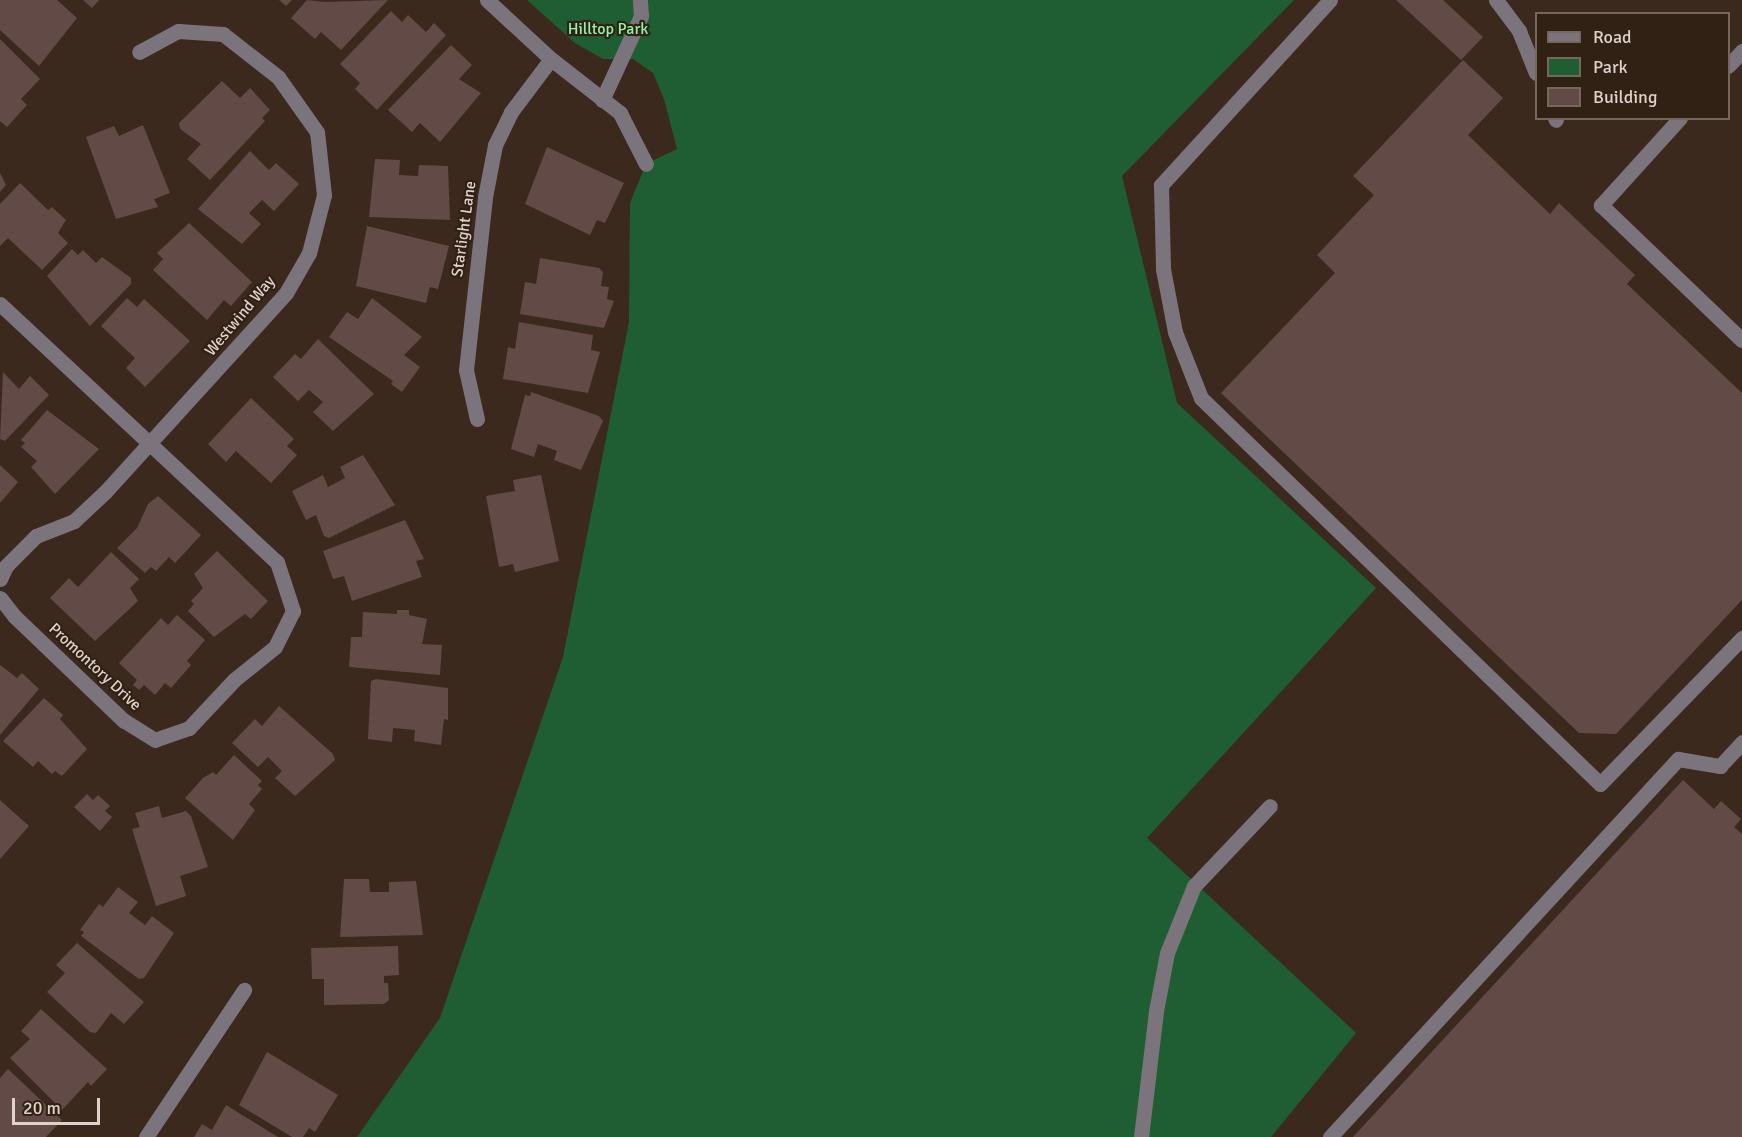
<!DOCTYPE html>
<style>
body{margin:0}
#map{position:relative;width:1742px;height:1137px;overflow:hidden;background:#3b291e;font-family:Signika,sans-serif}
div>[style]{position:absolute}
.green>*{inset:0;background:#1f5e33}
.building>*{inset:0;background:#624a47}
.minor>*{height:15px;margin:-7.5px;padding:0 7.5px;transform-origin:7.5px;border-radius:7.5px;background:#7b747c}
span{translate:-50% -50%;white-space:nowrap;text-align:center;line-height:1.15;-webkit-text-stroke:4.5px #312014;paint-order:stroke}
.park-label{font-size:16px;color:#8ef4a8}
.street-label{font-size:16px;color:#ded2cb}
.legend{position:absolute;left:1535px;top:12px;width:195px;height:108px;box-sizing:border-box;background:#312014;border:2px solid #76675d;margin:0;padding:8px 10px;list-style:none;font-size:18px;color:#ded2cb}
.legend li{display:flex;align-items:center;gap:12px;height:30px}
.legend b{width:30px;border:2px solid #76675d}
.scale{position:absolute;left:12px;top:1098px;width:88px;height:27px;box-sizing:border-box;border:3px solid #ded2cb;border-top:0;padding-left:8px;font-size:18px;line-height:21px;white-space:nowrap;color:#ded2cb;-webkit-text-stroke:4px #312014;paint-order:stroke}
</style>
<div id="map">
<div class="green">
<div style="clip-path:polygon(527px 0,1294px 0,1122px 176px,1177px 403px,1376px 588px,1147px 838px,1356px 1033px,1271px 1137px,357px 1137px,440px 1018px,563px 657px,629px 322px,630px 203px,646px 164px,677px 149px,664px 99px,653px 73px,633px 59px,603px 59px,575px 43px)"></div>
</div>
<div class="building">
<div style="clip-path:polygon(0 0,57px 0,77px 18px,39px 66px,0 30px)"></div>
<div style="clip-path:polygon(83px 0,99px 0,92px 8px)"></div>
<div style="clip-path:polygon(279px 0,292px 0,286px 6px)"></div>
<div style="clip-path:polygon(307px 0,325px 2px,388px 0,341px 50px,321px 32px,315px 39px,291px 18px)"></div>
<div style="clip-path:polygon(1396px 0,1443px 0,1483px 37px,1461px 60px)"></div>
<div style="clip-path:polygon(391px 11px,402px 22px,408px 15px,426px 32px,434px 23px,446px 35px,377px 110px,355px 89px,360px 83px,340px 64px)"></div>
<div style="clip-path:polygon(0 39px,40px 79px,21px 99px,27px 105px,7px 127px,0 121px)"></div>
<div style="clip-path:polygon(451px 45px,472px 65px,459px 79px,481px 93px,440px 142px,420px 123px,412px 132px,388px 110px)"></div>
<div style="clip-path:polygon(1463px 60px,1503px 98px,1468px 135px,1550px 214px,1559px 203px,1635px 275px,1627px 284px,1742px 393px,1742px 600px,1616px 734px,1579px 733px,1221px 393px,1335px 273px,1317px 255px,1374px 195px,1353px 176px)"></div>
<div style="clip-path:polygon(222px 81px,240px 98px,250px 88px,270px 110px,262px 118px,265px 121px,210px 180px,187px 159px,201px 144px,180px 129px,179px 123px)"></div>
<div style="clip-path:polygon(143px 125px,170px 193px,154px 199px,158px 207px,116px 219px,86px 137px,114px 126px,119px 136px)"></div>
<div style="clip-path:polygon(547px 147px,624px 183px,605px 223px,597px 220px,590px 235px,525px 204px)"></div>
<div style="clip-path:polygon(250px 151px,269px 170px,276px 163px,299px 184px,274px 211px,262px 200px,249px 213px,261px 224px,242px 244px,198px 209px)"></div>
<div style="clip-path:polygon(375px 159px,400px 160px,399px 175px,418px 176px,419px 165px,448px 166px,450px 220px,369px 217px)"></div>
<div style="clip-path:polygon(0 173px,6px 185px,0 192px)"></div>
<div style="clip-path:polygon(20px 183px,48px 210px,52px 207px,66px 220px,58px 233px,68px 243px,42px 270px,8px 238px,0 246px,0 204px)"></div>
<div style="clip-path:polygon(189px 223px,252px 282px,231px 306px,224px 300px,207px 320px,153px 270px,163px 259px,157px 253px)"></div>
<div style="clip-path:polygon(367px 226px,449px 246px,438px 289px,430px 287px,426px 303px,356px 286px)"></div>
<div style="clip-path:polygon(72px 249px,78px 255px,83px 250px,96px 263px,102px 257px,131px 278px,131px 284px,90px 326px,47px 276px)"></div>
<div style="clip-path:polygon(540px 258px,599px 268px,603px 272px,601px 286px,609px 287px,607px 299px,614px 301px,604px 328px,520px 314px,525px 282px,536px 284px)"></div>
<div style="clip-path:polygon(127px 298px,137px 307px,144px 299px,190px 341px,145px 387px,126px 368px,135px 358px,101px 326px)"></div>
<div style="clip-path:polygon(372px 298px,422px 337px,404px 355px,420px 367px,402px 392px,391px 384px,393px 381px,329px 337px,347px 312px,358px 319px)"></div>
<div style="clip-path:polygon(519px 322px,593px 335px,591px 350px,600px 352px,588px 393px,503px 379px,508px 347px,515px 349px)"></div>
<div style="clip-path:polygon(318px 339px,374px 394px,333px 431px,313px 412px,323px 402px,309px 390px,298px 401px,273px 377px,295px 354px,301px 359px)"></div>
<div style="clip-path:polygon(3px 372px,19px 389px,30px 376px,49px 395px,5px 441px,0 439px)"></div>
<div style="clip-path:polygon(531px 392px,599px 416px,603px 421px,581px 470px,554px 460px,557px 451px,538px 444px,534px 457px,511px 449px,525px 395px,530px 396px)"></div>
<div style="clip-path:polygon(251px 398px,294px 439px,287px 446px,297px 455px,271px 483px,236px 451px,226px 462px,208px 444px)"></div>
<div style="clip-path:polygon(47px 410px,99px 449px,55px 494px,31px 467px,37px 461px,21px 447px,25px 443px,21px 440px)"></div>
<div style="clip-path:polygon(363px 455px,395px 505px,329px 538px,324px 536px,316px 515px,306px 520px,292px 491px,323px 475px,328px 487px,345px 478px,340px 467px)"></div>
<div style="clip-path:polygon(0 465px,18px 482px,0 503px)"></div>
<div style="clip-path:polygon(541px 475px,559px 561px,515px 572px,513px 564px,499px 567px,486px 496px,515px 491px,513px 480px)"></div>
<div style="clip-path:polygon(158px 496px,201px 535px,175px 563px,169px 557px,156px 571px,151px 567px,145px 573px,117px 548px,137px 528px,148px 504px)"></div>
<div style="clip-path:polygon(405px 520px,424px 559px,416px 561px,422px 577px,352px 601px,344px 576px,333px 579px,323px 551px)"></div>
<div style="clip-path:polygon(217px 551px,268px 601px,251px 619px,245px 614px,214px 637px,188px 611px,194px 604px,191px 601px,203px 588px,194px 574px)"></div>
<div style="clip-path:polygon(111px 552px,139px 579px,130px 588px,138px 601px,95px 641px,50px 598px,69px 578px,78px 587px)"></div>
<div style="clip-path:polygon(397px 610px,409px 610px,409px 615px,427px 619px,422px 644px,442px 645px,440px 675px,349px 667px,351px 637px,362px 637px,363px 612px,397px 614px)"></div>
<div style="clip-path:polygon(177px 615px,205px 640px,187px 661px,191px 665px,171px 688px,165px 683px,155px 695px,144px 685px,139px 690px,133px 685px,137px 680px,119px 663px,161px 618px,168px 625px)"></div>
<div style="clip-path:polygon(0 665px,17px 678px,22px 673px,39px 689px,0 735px)"></div>
<div style="clip-path:polygon(376px 679px,448px 688px,448px 720px,444px 719px,441px 745px,414px 741px,415px 730px,393px 728px,392px 742px,368px 739px,371px 681px)"></div>
<div style="clip-path:polygon(44px 698px,63px 715px,60px 719px,87px 749px,62px 776px,55px 771px,52px 774px,38px 761px,33px 767px,3px 741px)"></div>
<div style="clip-path:polygon(279px 706px,333px 754px,335px 760px,295px 796px,275px 778px,282px 771px,268px 757px,258px 767px,232px 743px,255px 719px,262px 726px)"></div>
<div style="clip-path:polygon(234px 755px,262px 781px,258px 785px,262px 789px,249px 804px,255px 810px,233px 840px,185px 798px,203px 778px,213px 772px,216px 775px)"></div>
<div style="clip-path:polygon(1683px 780px,1714px 809px,1721px 801px,1741px 819px,1734px 827px,1742px 834px,1742px 1137px,1353px 1137px)"></div>
<div style="clip-path:polygon(87px 794px,93px 800px,98px 795px,110px 806px,105px 811px,112px 817px,100px 831px,74px 807px)"></div>
<div style="clip-path:polygon(0 800px,29px 826px,0 859px)"></div>
<div style="clip-path:polygon(159px 806px,162px 818px,186px 811px,191px 816px,208px 867px,180px 876px,186px 896px,156px 906px,132px 829px,140px 827px,135px 813px)"></div>
<div style="clip-path:polygon(344px 879px,369px 879px,370px 892px,389px 892px,389px 882px,416px 881px,423px 935px,340px 937px)"></div>
<div style="clip-path:polygon(118px 887px,138px 902px,129px 913px,145px 925px,152px 916px,174px 933px,144px 978px,139px 979px,81px 936px,84px 932px,80px 930px,99px 904px,103px 907px)"></div>
<div style="clip-path:polygon(77px 943px,144px 1002px,124px 1024px,111px 1013px,96px 1033px,90px 1032px,47px 992px,65px 973px,56px 965px)"></div>
<div style="clip-path:polygon(398px 946px,399px 975px,384px 976px,384px 983px,388px 983px,389px 1000px,384px 1004px,324px 1005px,324px 979px,312px 979px,311px 948px)"></div>
<div style="clip-path:polygon(41px 1009px,107px 1069px,91px 1086px,88px 1082px,62px 1110px,10px 1058px,30px 1039px,21px 1031px)"></div>
<div style="clip-path:polygon(267px 1052px,338px 1095px,315px 1132px,309px 1128px,303px 1137px,292px 1137px,239px 1105px)"></div>
<div style="clip-path:polygon(8px 1069px,62px 1120px,46px 1137px,0 1137px,0 1078px)"></div>
<div style="clip-path:polygon(226px 1105px,278px 1137px,194px 1137px,202px 1124px,212px 1130px)"></div>
</div>
<div class="minor">
<div style="left:487px;top:0;width:87px;rotate:42.7deg"></div>
<div style="left:551px;top:59px;width:88px;rotate:38deg"></div>
<div style="left:620px;top:113px;width:57px;rotate:63deg"></div>
<div style="left:1330px;top:0;width:251px;rotate:132.4deg"></div>
<div style="left:1161px;top:185px;width:84px;rotate:88.6deg"></div>
<div style="left:1163px;top:269px;width:64px;rotate:79.2deg"></div>
<div style="left:1175px;top:332px;width:71px;rotate:68.5deg"></div>
<div style="left:1201px;top:398px;width:555px;rotate:44.05deg"></div>
<div style="left:1600px;top:784px;width:204px;rotate:-45.8deg"></div>
<div style="left:1496px;top:0;width:39px;rotate:53deg"></div>
<div style="left:1519px;top:31px;width:45px;rotate:68deg"></div>
<div style="left:1728px;top:66px;width:21px;rotate:-47deg"></div>
<div style="left:602px;top:100px;width:93px;rotate:-65.1deg"></div>
<div style="left:641px;top:16px;width:16px;rotate:-94deg"></div>
<div style="left:1555px;top:118px;width:2px;rotate:63deg"></div>
<div style="left:1680px;top:118px;width:118px;rotate:132.2deg"></div>
<div style="left:1601px;top:205px;width:195px;rotate:43.8deg"></div>
<div style="left:0;top:304px;width:379px;rotate:43deg"></div>
<div style="left:277px;top:562px;width:52px;rotate:71.9deg"></div>
<div style="left:293px;top:611px;width:40px;rotate:116.6deg"></div>
<div style="left:275px;top:647px;width:53px;rotate:141.2deg"></div>
<div style="left:234px;top:680px;width:66px;rotate:133.2deg"></div>
<div style="left:189px;top:728px;width:36px;rotate:161deg"></div>
<div style="left:155px;top:740px;width:36px;rotate:-148deg"></div>
<div style="left:124px;top:721px;width:151px;rotate:-136.3deg"></div>
<div style="left:15px;top:617px;width:24px;rotate:-128deg"></div>
<div style="left:477px;top:419px;width:50px;rotate:-102.7deg"></div>
<div style="left:466px;top:370px;width:174px;rotate:-83.7deg"></div>
<div style="left:485px;top:197px;width:53px;rotate:-79.1deg"></div>
<div style="left:495px;top:145px;width:37px;rotate:-64deg"></div>
<div style="left:511px;top:112px;width:66px;rotate:-53deg"></div>
<div style="left:0;top:579px;width:14px;rotate:-65deg"></div>
<div style="left:6px;top:566px;width:42px;rotate:-45deg"></div>
<div style="left:36px;top:536px;width:41px;rotate:-21.5deg"></div>
<div style="left:74px;top:521px;width:42px;rotate:-43.1deg"></div>
<div style="left:105px;top:492px;width:269px;rotate:-47.7deg"></div>
<div style="left:286px;top:293px;width:46px;rotate:-60.1deg"></div>
<div style="left:309px;top:253px;width:60px;rotate:-75.5deg"></div>
<div style="left:324px;top:195px;width:63px;rotate:-96.3deg"></div>
<div style="left:317px;top:132px;width:67px;rotate:-125.3deg"></div>
<div style="left:278px;top:77px;width:70px;rotate:-142deg"></div>
<div style="left:223px;top:34px;width:45px;rotate:-176.2deg"></div>
<div style="left:178px;top:31px;width:44px;rotate:151.7deg"></div>
<div style="left:146px;top:1137px;width:177px;rotate:-56.3deg"></div>
<div style="left:1141px;top:1137px;width:127px;rotate:-83.2deg"></div>
<div style="left:1156px;top:1011px;width:59px;rotate:-79.3deg"></div>
<div style="left:1167px;top:953px;width:72px;rotate:-68.1deg"></div>
<div style="left:1194px;top:886px;width:110px;rotate:-46.5deg"></div>
<div style="left:1330px;top:1137px;width:514px;rotate:-47.37deg"></div>
<div style="left:1678px;top:759px;width:43px;rotate:9.5deg"></div>
<div style="left:1720px;top:766px;width:33px;rotate:-47deg"></div>
</div>
<div class="park-label">
<span style="left:608px;top:29px">Hilltop Park</span>
</div>
<div class="street-label">
<span style="left:464px;top:229px;rotate:-82deg">Starlight Lane</span>
<span style="left:240px;top:316px;rotate:-50deg">Westwind Way</span>
<span style="left:95px;top:667px;rotate:43deg">Promontory Drive</span>
</div>
<ul class="legend">
<li><b style="height:8px;background:#7b747c"></b>Road</li>
<li><b style="height:16px;background:#1f5e33"></b>Park</li>
<li><b style="height:16px;background:#624a47"></b>Building</li>
</ul>
<div class="scale">20 m</div>
</div>
